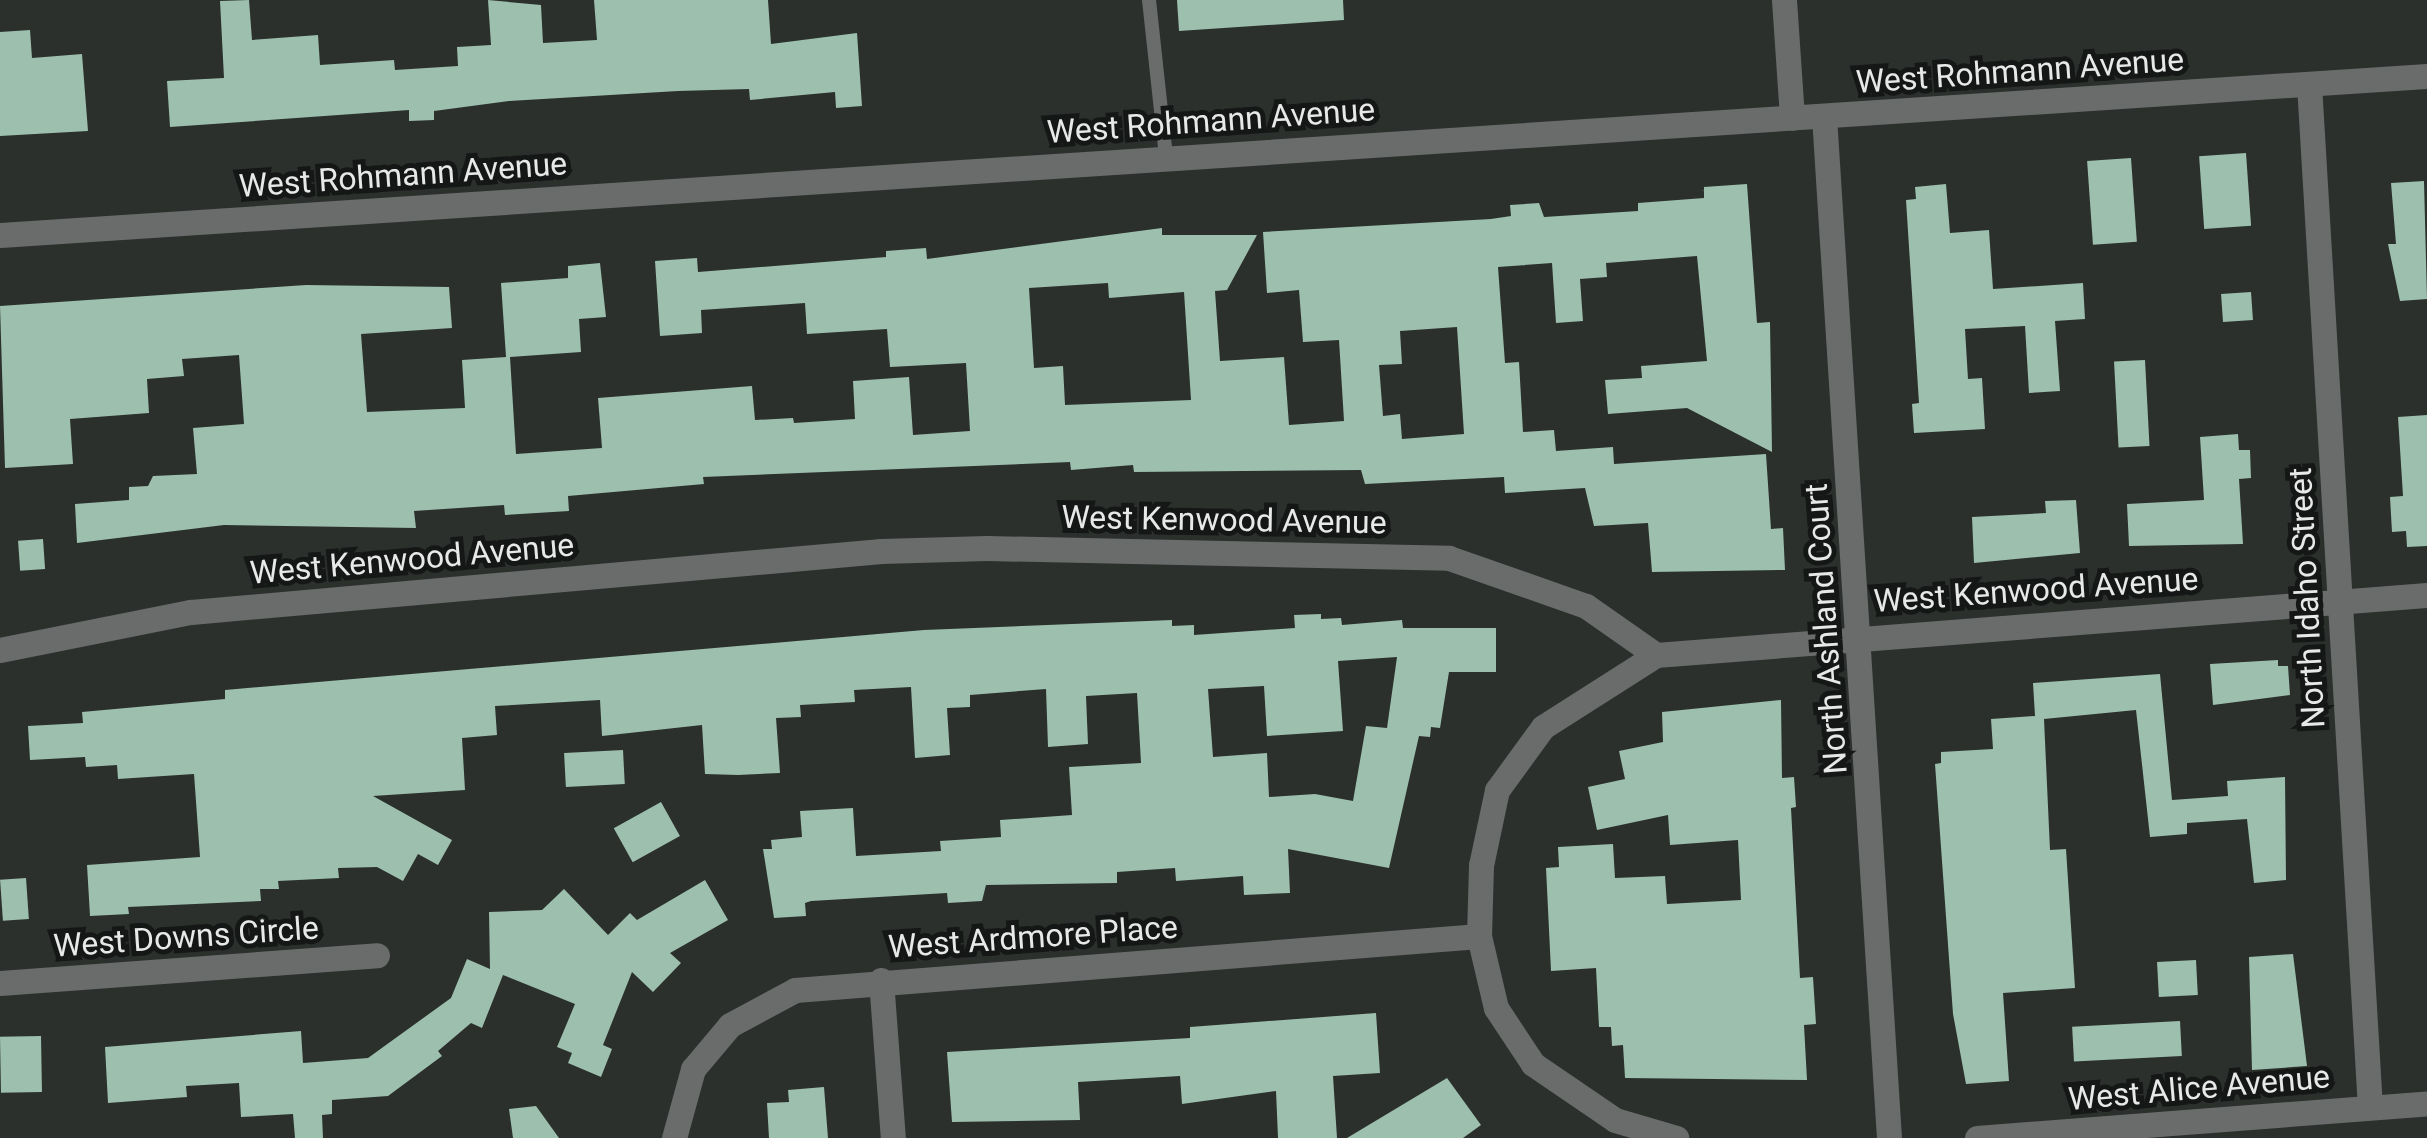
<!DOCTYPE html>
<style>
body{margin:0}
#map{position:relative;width:2427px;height:1138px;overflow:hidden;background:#2b302d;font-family:Roboto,sans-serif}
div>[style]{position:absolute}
.building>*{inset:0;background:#9dbfad;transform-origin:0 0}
.service>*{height:14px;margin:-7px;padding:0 7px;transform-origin:7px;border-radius:7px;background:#6a6c6b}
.minor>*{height:25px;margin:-12.5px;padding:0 12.5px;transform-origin:12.5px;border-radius:12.5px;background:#6a6c6b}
.tertiary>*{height:25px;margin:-12.5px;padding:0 12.5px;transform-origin:12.5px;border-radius:12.5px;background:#6a6c6b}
span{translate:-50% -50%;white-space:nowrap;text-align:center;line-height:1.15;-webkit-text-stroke:10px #151716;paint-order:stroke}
.street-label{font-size:32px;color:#e6e9e7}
</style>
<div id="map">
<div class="building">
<div style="clip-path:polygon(249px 0,252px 40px,318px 35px,320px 65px,394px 60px,395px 70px,458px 66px,457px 47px,491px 45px,488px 0,541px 5px,543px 43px,597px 40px,594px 0,768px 0,771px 44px,857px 33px,862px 106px,836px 108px,835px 92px,750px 100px,749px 89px,678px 91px,509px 101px,434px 111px,434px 120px,409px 121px,409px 110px,170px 127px,167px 81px,224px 78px,220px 1px)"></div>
<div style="clip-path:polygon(1177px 0,1343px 0,1344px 20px,1179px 31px)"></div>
<div style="clip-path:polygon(30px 30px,32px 58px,82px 54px,88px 131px,0 136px,0 32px)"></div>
<div style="left:2246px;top:153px;width:73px;height:47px;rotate:86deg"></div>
<div style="left:2131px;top:158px;width:84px;height:44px;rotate:86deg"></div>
<div style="clip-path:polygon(2424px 181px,2427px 299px,2400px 301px,2388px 244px,2396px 244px,2391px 183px)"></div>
<div style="clip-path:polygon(evenodd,1747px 184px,1757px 323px,1770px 322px,1772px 452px,1687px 408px,1608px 414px,1605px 380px,1642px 378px,1641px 366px,1707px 361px,1697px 256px,1606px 263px,1607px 277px,1580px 279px,1583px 321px,1556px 323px,1552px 263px,1498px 267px,1505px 363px,1519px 362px,1523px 432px,1554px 430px,1556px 451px,1613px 447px,1614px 464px,1766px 454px,1771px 529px,1783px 528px,1785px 570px,1652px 572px,1648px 523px,1594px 526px,1585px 488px,1505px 493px,1504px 477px,1365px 484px,1361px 470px,1134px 472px,1133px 465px,1071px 470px,1070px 462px,703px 477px,704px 484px,568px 496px,569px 511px,505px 515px,504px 505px,414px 511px,416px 528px,224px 525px,77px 543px,75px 504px,129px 500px,129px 487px,148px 486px,153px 476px,197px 474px,193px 428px,244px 424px,239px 355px,182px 359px,184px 376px,147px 379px,149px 413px,70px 419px,73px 464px,5px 468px,0 306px,306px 285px,449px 287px,452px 328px,361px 334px,367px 412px,465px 408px,462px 360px,506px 357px,501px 283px,568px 278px,568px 266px,600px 263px,606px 317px,579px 319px,581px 352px,510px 357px,516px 454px,602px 448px,598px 398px,752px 386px,755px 420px,793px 418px,794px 423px,855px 419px,853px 381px,909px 377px,913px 435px,970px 431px,966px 363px,890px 367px,887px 329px,807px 334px,805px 303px,701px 310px,702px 333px,660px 336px,655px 261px,697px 258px,698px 272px,886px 257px,886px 251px,926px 248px,927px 259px,1162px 228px,1162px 235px,1257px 235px,1227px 290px,1215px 291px,1220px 361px,1284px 357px,1289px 425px,1344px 421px,1339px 340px,1303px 342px,1299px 290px,1267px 293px,1263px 232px,1491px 219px,1511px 216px,1510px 205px,1539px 203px,1544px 217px,1638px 211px,1638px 203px,1704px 198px,1704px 187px,1747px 184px,1108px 283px,1109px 298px,1184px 292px,1191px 400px,1065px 405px,1063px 366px,1034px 368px,1029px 288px,1108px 283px,1747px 184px,1457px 327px,1464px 434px,1402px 439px,1400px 414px,1383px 416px,1379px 365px,1402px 364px,1400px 331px,1457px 327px)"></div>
<div style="clip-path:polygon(1946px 184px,1950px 233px,1989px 230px,1993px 289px,2083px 283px,2085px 319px,2055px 321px,2060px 391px,2029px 393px,2025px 326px,1965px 329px,1968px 379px,1982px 378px,1985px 429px,1914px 433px,1912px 404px,1919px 403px,1906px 200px,1916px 199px,1915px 187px)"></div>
<div style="left:2251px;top:292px;width:28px;height:30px;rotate:86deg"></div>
<div style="left:2145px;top:360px;width:86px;height:31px;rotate:87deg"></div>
<div style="clip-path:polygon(2427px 415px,2427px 546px,2407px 547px,2406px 531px,2392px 532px,2390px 497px,2403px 496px,2398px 417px)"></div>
<div style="clip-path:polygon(2238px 434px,2239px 450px,2250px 450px,2251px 478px,2239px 479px,2243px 544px,2129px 546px,2127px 504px,2204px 500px,2200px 437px)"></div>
<div style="clip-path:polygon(2076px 500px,2080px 553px,1974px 563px,1972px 517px,2046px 513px,2045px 501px)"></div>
<div style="left:43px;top:539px;width:30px;height:25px;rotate:86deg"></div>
<div style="clip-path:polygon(evenodd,1321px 614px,1321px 619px,1341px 618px,1342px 625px,1402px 620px,1403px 628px,1496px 628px,1496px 672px,1449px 672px,1440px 728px,1431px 727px,1430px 737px,1419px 736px,1389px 868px,1288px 849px,1290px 893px,1244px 895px,1243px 876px,1176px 881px,1175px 868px,1117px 872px,1117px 883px,986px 885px,982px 901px,948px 903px,947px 893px,811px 901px,805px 903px,806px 916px,774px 918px,763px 849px,772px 849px,771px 840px,802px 837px,800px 811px,853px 808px,856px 856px,941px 851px,940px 841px,1001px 837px,1000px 820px,1072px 815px,1069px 767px,1141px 763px,1137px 693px,1086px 696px,1088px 744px,1048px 747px,1046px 689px,970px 695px,970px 707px,947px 708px,950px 755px,915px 758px,911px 687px,854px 690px,855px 702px,800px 705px,801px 717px,776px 718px,780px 773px,738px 775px,705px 774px,702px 725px,602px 736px,600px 700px,495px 706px,497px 735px,462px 738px,465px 790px,373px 796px,452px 840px,438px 865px,418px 854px,403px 881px,377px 867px,338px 868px,339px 878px,278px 881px,279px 889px,260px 889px,261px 901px,128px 907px,129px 914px,90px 916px,87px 865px,200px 857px,194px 774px,118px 779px,117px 765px,86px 767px,85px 757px,30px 760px,28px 726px,83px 723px,82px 712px,225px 699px,225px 690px,924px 630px,1172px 620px,1172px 626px,1194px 625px,1194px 635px,1295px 628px,1294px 615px,1321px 614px,1397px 657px,1387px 728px,1366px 726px,1353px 801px,1315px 794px,1269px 797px,1267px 753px,1213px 757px,1208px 689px,1264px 686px,1267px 736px,1343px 731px,1338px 661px,1397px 657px)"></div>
<div style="clip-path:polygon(2278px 660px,2278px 666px,2288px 666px,2290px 695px,2213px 705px,2210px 664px)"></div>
<div style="clip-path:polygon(2160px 674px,2172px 800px,2228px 796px,2227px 781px,2285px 777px,2286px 880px,2254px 883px,2247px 819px,2187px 823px,2187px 834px,2150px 837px,2136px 710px,2044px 719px,2050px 850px,2066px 849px,2075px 988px,2003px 993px,2009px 1081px,1966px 1084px,1953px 1014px,1935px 764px,1941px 763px,1941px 752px,1993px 749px,1991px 719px,2035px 716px,2033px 683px)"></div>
<div style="clip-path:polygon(1781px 700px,1782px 778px,1794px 777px,1796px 807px,1791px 808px,1800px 978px,1813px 977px,1816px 1024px,1804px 1025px,1807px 1080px,1625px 1078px,1623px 1045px,1612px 1046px,1611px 1027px,1599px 1027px,1596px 968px,1551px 971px,1546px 868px,1559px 867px,1558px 847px,1613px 844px,1615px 878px,1665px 876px,1667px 904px,1741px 900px,1738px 840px,1670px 845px,1668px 815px,1597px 830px,1588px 787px,1625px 779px,1619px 751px,1663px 742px,1662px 712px)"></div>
<div style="left:623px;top:750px;width:34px;height:59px;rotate:87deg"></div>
<div style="left:661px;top:802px;width:39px;height:54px;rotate:61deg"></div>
<div style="left:26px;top:878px;width:41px;height:26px;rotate:86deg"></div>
<div style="clip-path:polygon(705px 880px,728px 920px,670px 953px,681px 963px,653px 992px,632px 972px,603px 1045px,612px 1049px,601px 1077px,568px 1063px,572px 1053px,557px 1047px,575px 1004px,503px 975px,482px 1028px,471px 1023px,438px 1051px,442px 1056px,388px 1096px,332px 1100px,332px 1114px,322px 1115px,323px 1138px,295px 1138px,293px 1114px,241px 1117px,239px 1083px,186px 1086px,187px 1097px,108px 1103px,105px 1047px,301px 1031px,303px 1063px,368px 1058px,451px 998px,467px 959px,490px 969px,489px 912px,542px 910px,564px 889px,608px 935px,630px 913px,637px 920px)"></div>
<div style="clip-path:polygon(2293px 954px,2307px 1066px,2252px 1070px,2249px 957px)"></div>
<div style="left:2196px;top:960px;width:35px;height:39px;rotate:87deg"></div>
<div style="clip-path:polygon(1376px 1013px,1380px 1073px,1333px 1076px,1337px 1138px,1278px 1138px,1276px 1091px,1182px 1104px,1180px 1076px,1078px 1082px,1080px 1120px,952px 1122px,947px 1052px,1190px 1038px,1190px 1027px)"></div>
<div style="left:2180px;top:1021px;width:35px;height:108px;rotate:87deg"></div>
<div style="left:41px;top:1036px;width:56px;height:41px;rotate:89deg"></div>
<div style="clip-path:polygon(1447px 1078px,1481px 1125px,1463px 1138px,1347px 1138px)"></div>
<div style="clip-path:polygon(824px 1087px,828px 1138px,769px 1138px,767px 1103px,789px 1102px,788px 1090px)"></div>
<div style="clip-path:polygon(536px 1106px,559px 1138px,513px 1138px,509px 1109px)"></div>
</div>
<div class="service">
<div style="left:1149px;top:0;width:157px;rotate:83.8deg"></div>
</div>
<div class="minor">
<div style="left:1784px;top:0;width:118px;rotate:86.1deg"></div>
<div style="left:2309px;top:84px;width:1025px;rotate:86.59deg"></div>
<div style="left:1824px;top:116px;width:1024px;rotate:86.36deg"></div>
<div style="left:0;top:650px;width:195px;rotate:-11.3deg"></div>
<div style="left:191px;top:612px;width:693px;rotate:-5.05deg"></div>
<div style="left:881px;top:551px;width:106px;rotate:-1.6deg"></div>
<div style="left:987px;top:548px;width:462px;rotate:1.2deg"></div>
<div style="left:1449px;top:558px;width:145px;rotate:19.3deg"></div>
<div style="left:1586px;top:606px;width:85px;rotate:35deg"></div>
<div style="left:1656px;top:655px;width:773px;rotate:-4.45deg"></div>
<div style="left:1656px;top:655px;width:134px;rotate:147.5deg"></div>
<div style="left:1543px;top:727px;width:78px;rotate:126.1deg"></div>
<div style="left:1497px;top:790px;width:77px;rotate:102deg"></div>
<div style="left:1481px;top:865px;width:71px;rotate:91.6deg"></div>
<div style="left:1479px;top:936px;width:74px;rotate:76.7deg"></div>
<div style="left:1496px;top:1008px;width:67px;rotate:56.5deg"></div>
<div style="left:1533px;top:1064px;width:99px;rotate:34.3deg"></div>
<div style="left:1615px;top:1120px;width:64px;rotate:16.4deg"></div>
<div style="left:881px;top:980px;width:158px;rotate:85.7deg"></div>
<div style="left:0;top:983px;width:378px;rotate:-4.2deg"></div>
<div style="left:674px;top:1138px;width:72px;rotate:-74.6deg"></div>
<div style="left:693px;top:1069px;width:57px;rotate:-49.9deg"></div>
<div style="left:730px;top:1025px;width:74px;rotate:-28.3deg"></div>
<div style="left:795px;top:990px;width:686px;rotate:-4.51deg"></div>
<div style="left:1977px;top:1138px;width:451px;rotate:-4.4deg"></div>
</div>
<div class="tertiary">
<div style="left:0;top:235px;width:2432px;rotate:-3.75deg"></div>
</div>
<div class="street-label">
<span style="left:2020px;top:71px;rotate:-4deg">West Rohmann Avenue</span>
<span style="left:1211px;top:121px;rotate:-4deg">West Rohmann Avenue</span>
<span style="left:403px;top:175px;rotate:-4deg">West Rohmann Avenue</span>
<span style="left:1224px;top:520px;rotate:1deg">West Kenwood Avenue</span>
<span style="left:412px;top:559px;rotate:-5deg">West Kenwood Avenue</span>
<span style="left:2036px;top:590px;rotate:-4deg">West Kenwood Avenue</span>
<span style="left:2307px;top:598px;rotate:-93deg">North Idaho Street</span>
<span style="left:1826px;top:629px;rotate:-94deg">North Ashland Court</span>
<span style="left:186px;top:937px;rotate:-4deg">West Downs Circle</span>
<span style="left:1033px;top:937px;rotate:-4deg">West Ardmore Place</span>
<span style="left:2199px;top:1088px;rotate:-5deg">West Alice Avenue</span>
</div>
</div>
